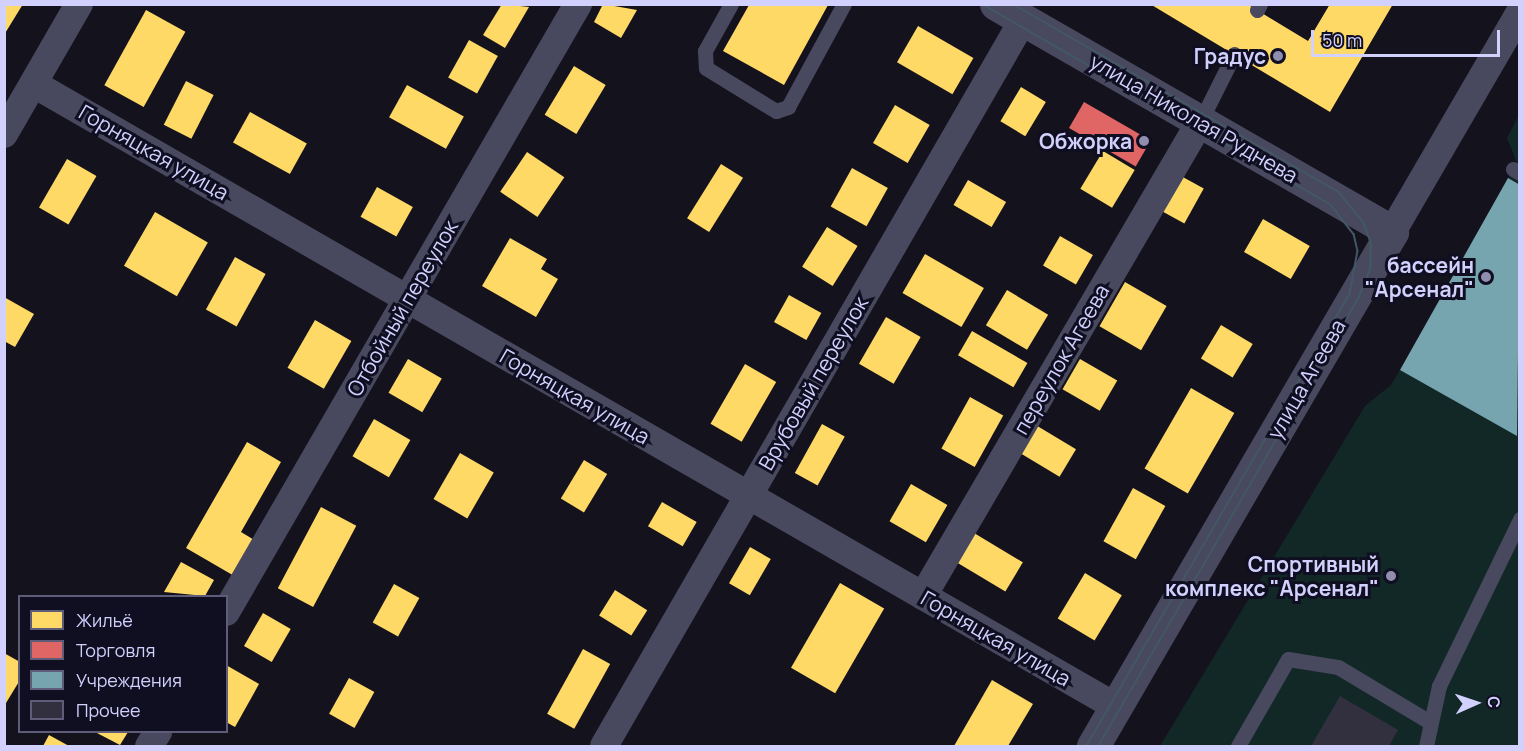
<!DOCTYPE html>
<meta charset="utf-8">
<style>
body{margin:0}
#map{position:relative;width:1524px;height:751px;overflow:hidden;background:#14121d;font-family:Manrope,sans-serif}
div>[style]{position:absolute}
.green>*{inset:0;background:#122827}
.homes>*{inset:0;background:#ffd966;transform-origin:0 0}
.shops>*{inset:0;background:#e06666;transform-origin:0 0}
.public>*{inset:0;background:#76a5af}
.building>*{inset:0;background:#32303f}
.service>*{height:15px;margin:-7.5px;padding:0 7.5px;transform-origin:7.5px;border-radius:7.5px;background:#48485e}
.minor>*{height:28px;margin:-14px;padding:0 14px;transform-origin:14px;border-radius:14px;background:#48485e}
.tertiary>*{height:33px;margin:-16.5px;padding:0 16.5px;transform-origin:16.5px;border-radius:16.5px;background:#48485e}
.tram>*{height:1.5px;margin:-0.75px;padding:0 0.75px;transform-origin:0.75px;border-radius:0.75px;background:#425865}
.dots>*{width:16px;height:16px;translate:-50% -50%;box-sizing:border-box;border:3px solid #100e21;border-radius:50%}
span{translate:-50% -50%;white-space:nowrap;text-align:center;line-height:1.15;-webkit-text-stroke:6px #100e21;paint-order:stroke}
.poi-label{font-size:21px;color:#d2d0fd;font-weight:700}
.right{translate:-100% -50%;text-align:right}
.street-label{font-size:21px;color:#d2d0fd}
.frame{position:absolute;inset:0;border:6px solid #d2d0fd;pointer-events:none}
.legend{position:absolute;left:18px;top:595px;width:210px;height:138px;box-sizing:border-box;background:#100e21;border:2px solid #5e5c79;margin:0;padding:8px 10px;list-style:none;font-size:18px;color:#d2d0fd}
.legend li{display:flex;align-items:center;gap:12px;height:30px}
.legend b{width:30px;border:2px solid #5e5c79}
.north{position:absolute;left:1446px;top:673px;width:60px;height:60px;-webkit-text-stroke:4px #100e21;paint-order:stroke;rotate:87deg;font-size:16px;font-weight:700;line-height:24px;text-align:center;color:#d2d0fd}
.north::after{content:'';display:block;margin:auto;width:21px;height:27px;background:#d2d0fd;clip-path:polygon(50% 0,100% 100%,50% 72%,0 100%)}
.scale{position:absolute;left:1311px;top:30px;width:189px;height:27px;box-sizing:border-box;border:3px solid #d2d0fd;border-top:0;padding-left:8px;font-size:18px;line-height:21px;white-space:nowrap;color:#d2d0fd;-webkit-text-stroke:4px #100e21;paint-order:stroke}
</style>
<div id="map">
<div class="green">
<div style="clip-path:polygon(1519px 115px,1519px 746px,1160px 746px,1365px 406px,1391px 385px,1400px 370px,1517px 163px,1507px 138px)"></div>
</div>
<div class="homes">
<div style="clip-path:polygon(4px 4px,23px 4px,4px 35px)"></div>
<div style="clip-path:polygon(502px 4px,529px 7px,505px 48px,483px 35px)"></div>
<div style="clip-path:polygon(603px 4px,637px 10px,621px 38px,594px 22px)"></div>
<div style="clip-path:polygon(1150px 4px,1247px 4px,1308px 41px,1330px 4px,1393px 4px,1330px 112px)"></div>
<div style="clip-path:polygon(749px 5px,828px 5px,784px 85px,723px 51px)"></div>
<div style="left:146px;top:10px;width:45px;height:86px;rotate:29deg"></div>
<div style="left:918px;top:26px;width:64px;height:42px;rotate:30deg"></div>
<div style="left:469px;top:40px;width:33px;height:43px;rotate:29deg"></div>
<div style="left:574px;top:66px;width:37px;height:57px;rotate:31deg"></div>
<div style="left:186px;top:81px;width:31px;height:49px;rotate:27deg"></div>
<div style="left:407px;top:85px;width:65px;height:37px;rotate:29deg"></div>
<div style="left:1021px;top:87px;width:29px;height:40px;rotate:31deg"></div>
<div style="left:895px;top:105px;width:40px;height:44px;rotate:30deg"></div>
<div style="left:250px;top:112px;width:65px;height:35px;rotate:29deg"></div>
<div style="left:1103px;top:151px;width:37px;height:44px;rotate:31deg"></div>
<div style="left:527px;top:152px;width:45px;height:48px;rotate:34deg"></div>
<div style="left:67px;top:159px;width:34px;height:56px;rotate:30deg"></div>
<div style="left:721px;top:164px;width:26px;height:64px;rotate:32deg"></div>
<div style="left:852px;top:168px;width:41px;height:44px;rotate:29deg"></div>
<div style="left:1181px;top:176px;width:26px;height:40px;rotate:29deg"></div>
<div style="left:968px;top:180px;width:44px;height:29px;rotate:30deg"></div>
<div style="left:377px;top:187px;width:41px;height:34px;rotate:29deg"></div>
<div style="left:155px;top:212px;width:61px;height:62px;rotate:30deg"></div>
<div style="left:1263px;top:219px;width:54px;height:38px;rotate:30deg"></div>
<div style="left:827px;top:227px;width:36px;height:47px;rotate:32deg"></div>
<div style="left:1060px;top:236px;width:38px;height:34px;rotate:30deg"></div>
<div style="clip-path:polygon(510px 238px,547px 259px,541px 269px,558px 279px,536px 317px,482px 286px)"></div>
<div style="left:925px;top:254px;width:68px;height:45px;rotate:30deg"></div>
<div style="left:235px;top:257px;width:35px;height:60px;rotate:29deg"></div>
<div style="left:1125px;top:282px;width:48px;height:51px;rotate:30deg"></div>
<div style="left:1007px;top:290px;width:48px;height:41px;rotate:31deg"></div>
<div style="left:789px;top:295px;width:37px;height:31px;rotate:29deg"></div>
<div style="clip-path:polygon(4px 297px,34px 314px,15px 347px,4px 341px)"></div>
<div style="left:886px;top:317px;width:40px;height:54px;rotate:30deg"></div>
<div style="left:315px;top:320px;width:42px;height:55px;rotate:30deg"></div>
<div style="left:1221px;top:325px;width:37px;height:39px;rotate:31deg"></div>
<div style="left:972px;top:331px;width:64px;height:28px;rotate:30deg"></div>
<div style="left:408px;top:359px;width:39px;height:39px;rotate:30deg"></div>
<div style="left:1080px;top:359px;width:43px;height:35px;rotate:30deg"></div>
<div style="left:745px;top:364px;width:36px;height:69px;rotate:30deg"></div>
<div style="left:1191px;top:388px;width:50px;height:93px;rotate:30deg"></div>
<div style="left:970px;top:397px;width:38px;height:59px;rotate:29deg"></div>
<div style="left:374px;top:419px;width:42px;height:43px;rotate:30deg"></div>
<div style="left:822px;top:424px;width:26px;height:56px;rotate:29deg"></div>
<div style="left:1034px;top:424px;width:49px;height:32px;rotate:31deg"></div>
<div style="clip-path:polygon(247px 442px,281px 462px,241px 532px,256px 541px,236px 577px,186px 548px)"></div>
<div style="left:460px;top:453px;width:39px;height:53px;rotate:30deg"></div>
<div style="left:584px;top:460px;width:27px;height:45px;rotate:31deg"></div>
<div style="left:911px;top:484px;width:42px;height:43px;rotate:30deg"></div>
<div style="left:1133px;top:488px;width:37px;height:61px;rotate:29deg"></div>
<div style="left:662px;top:502px;width:40px;height:28px;rotate:30deg"></div>
<div style="left:321px;top:507px;width:40px;height:92px;rotate:28deg"></div>
<div style="left:974px;top:533px;width:57px;height:34px;rotate:31deg"></div>
<div style="left:750px;top:547px;width:24px;height:42px;rotate:30deg"></div>
<div style="clip-path:polygon(181px 562px,214px 580px,205px 596px,164px 592px)"></div>
<div style="left:1085px;top:573px;width:43px;height:53px;rotate:31deg"></div>
<div style="left:840px;top:583px;width:51px;height:98px;rotate:30deg"></div>
<div style="left:394px;top:584px;width:29px;height:44px;rotate:29deg"></div>
<div style="left:615px;top:590px;width:38px;height:30px;rotate:32deg"></div>
<div style="left:263px;top:613px;width:32px;height:38px;rotate:30deg"></div>
<div style="left:583px;top:649px;width:31px;height:74px;rotate:29deg"></div>
<div style="clip-path:polygon(4px 653px,20px 662px,20px 680px,6px 703px)"></div>
<div style="clip-path:polygon(226px 665px,259px 684px,235px 727px,226px 722px)"></div>
<div style="left:349px;top:678px;width:29px;height:41px;rotate:29deg"></div>
<div style="clip-path:polygon(992px 680px,1033px 704px,1008px 746px,954px 746px)"></div>
<div style="clip-path:polygon(95px 732px,128px 732px,120px 745px)"></div>
<div style="clip-path:polygon(49px 735px,69px 746px,43px 746px)"></div>
</div>
<div class="shops">
<div style="left:1084px;top:102px;width:77px;height:30px;rotate:30deg"></div>
</div>
<div class="public">
<div style="clip-path:polygon(1508px 178px,1520px 185px,1517px 436px,1400px 370px)"></div>
</div>
<div class="building">
<div style="clip-path:polygon(1340px 696px,1398px 730px,1389px 746px,1311px 746px)"></div>
</div>
<div class="service">
<div style="left:731px;top:4px;width:54px;rotate:119deg"></div>
<div style="left:705px;top:51px;width:17px;rotate:87deg"></div>
<div style="left:706px;top:68px;width:82px;rotate:31.6deg"></div>
<div style="left:776px;top:111px;width:13px;rotate:-18deg"></div>
<div style="left:788px;top:107px;width:117px;rotate:-61.5deg"></div>
<div style="left:1257px;top:10px;width:7px;rotate:-63deg"></div>
<div style="left:1200px;top:122px;width:76px;rotate:-63.4deg"></div>
<div style="left:1513px;top:169px;width:8px;rotate:30deg"></div>
<div style="left:1238px;top:746px;width:100px;rotate:-60.1deg"></div>
<div style="left:1288px;top:659px;width:51px;rotate:9.1deg"></div>
<div style="left:1338px;top:667px;width:107px;rotate:30.9deg"></div>
<div style="left:1426px;top:746px;width:61px;rotate:-77.8deg"></div>
<div style="left:1439px;top:686px;width:186px;rotate:-64.1deg"></div>
</div>
<div class="minor">
<div style="left:34px;top:84px;width:1249px;rotate:29.93deg"></div>
<div style="left:4px;top:134px;width:150px;rotate:-60deg"></div>
<div style="left:1392px;top:232px;width:255px;rotate:-59.8deg"></div>
<div style="left:923px;top:596px;width:549px;rotate:-59.7deg"></div>
<div style="left:226px;top:612px;width:703px;rotate:-59.93deg"></div>
<div style="left:149px;top:746px;width:17px;rotate:-57deg"></div>
<div style="left:604px;top:746px;width:838px;rotate:-60.01deg"></div>
</div>
<div class="tertiary">
<div style="left:996px;top:4px;width:457px;rotate:29.9deg"></div>
<div style="left:1392px;top:232px;width:595px;rotate:120.19deg"></div>
</div>
<div class="tram">
<div style="left:982px;top:4px;width:403px;rotate:29.9deg"></div>
<div style="left:1331px;top:205px;width:37px;rotate:52deg"></div>
<div style="left:1354px;top:234px;width:17px;rotate:77deg"></div>
<div style="left:1358px;top:251px;width:44px;rotate:100.5deg"></div>
<div style="left:1350px;top:294px;width:523px;rotate:120.19deg"></div>
<div style="left:1013px;top:4px;width:376px;rotate:30deg"></div>
<div style="left:1339px;top:192px;width:40px;rotate:51deg"></div>
<div style="left:1364px;top:223px;width:20px;rotate:70deg"></div>
<div style="left:1371px;top:242px;width:26px;rotate:90deg"></div>
<div style="left:1371px;top:268px;width:32px;rotate:112deg"></div>
<div style="left:1359px;top:298px;width:518px;rotate:120.13deg"></div>
</div>
<div class="dots">
<div style="left:1278px;top:56px;background:#908eaf"></div>
<div style="left:1144px;top:141px;background:#908eaf"></div>
<div style="left:1486px;top:277px;background:#908eaf"></div>
<div style="left:1391px;top:576px;background:#908eaf"></div>
</div>
<div class="poi-label">
<span class="right" style="left:1266px;top:56px">Градус</span>
<span class="right" style="left:1132px;top:141px">Обжорка</span>
<span class="right" style="left:1474px;top:277px">бассейн<br>"Арсенал"</span>
<span class="right" style="left:1379px;top:576px">Спортивный<br>комплекс "Арсенал"</span>
</div>
<div class="street-label">
<span style="left:1194px;top:118px;rotate:30deg">улица Николая Руднева</span>
<span style="left:154px;top:152px;rotate:30deg">Горняцкая улица</span>
<span style="left:402px;top:308px;rotate:-60deg">Отбойный переулок</span>
<span style="left:1061px;top:359px;rotate:-60deg">переулок Агеева</span>
<span style="left:1306px;top:379px;rotate:-60deg">улица Агеева</span>
<span style="left:813px;top:383px;rotate:-60deg">Врубовый переулок</span>
<span style="left:575px;top:396px;rotate:30deg">Горняцкая улица</span>
<span style="left:996px;top:638px;rotate:30deg">Горняцкая улица</span>
</div>
<div class="frame"></div>
<ul class="legend">
<li><b style="height:16px;background:#ffd966"></b>Жильё</li>
<li><b style="height:16px;background:#e06666"></b>Торговля</li>
<li><b style="height:16px;background:#76a5af"></b>Учреждения</li>
<li><b style="height:16px;background:#32303f"></b>Прочее</li>
</ul>
<div class="north">С</div>
<div class="scale">50 m</div>
</div>
